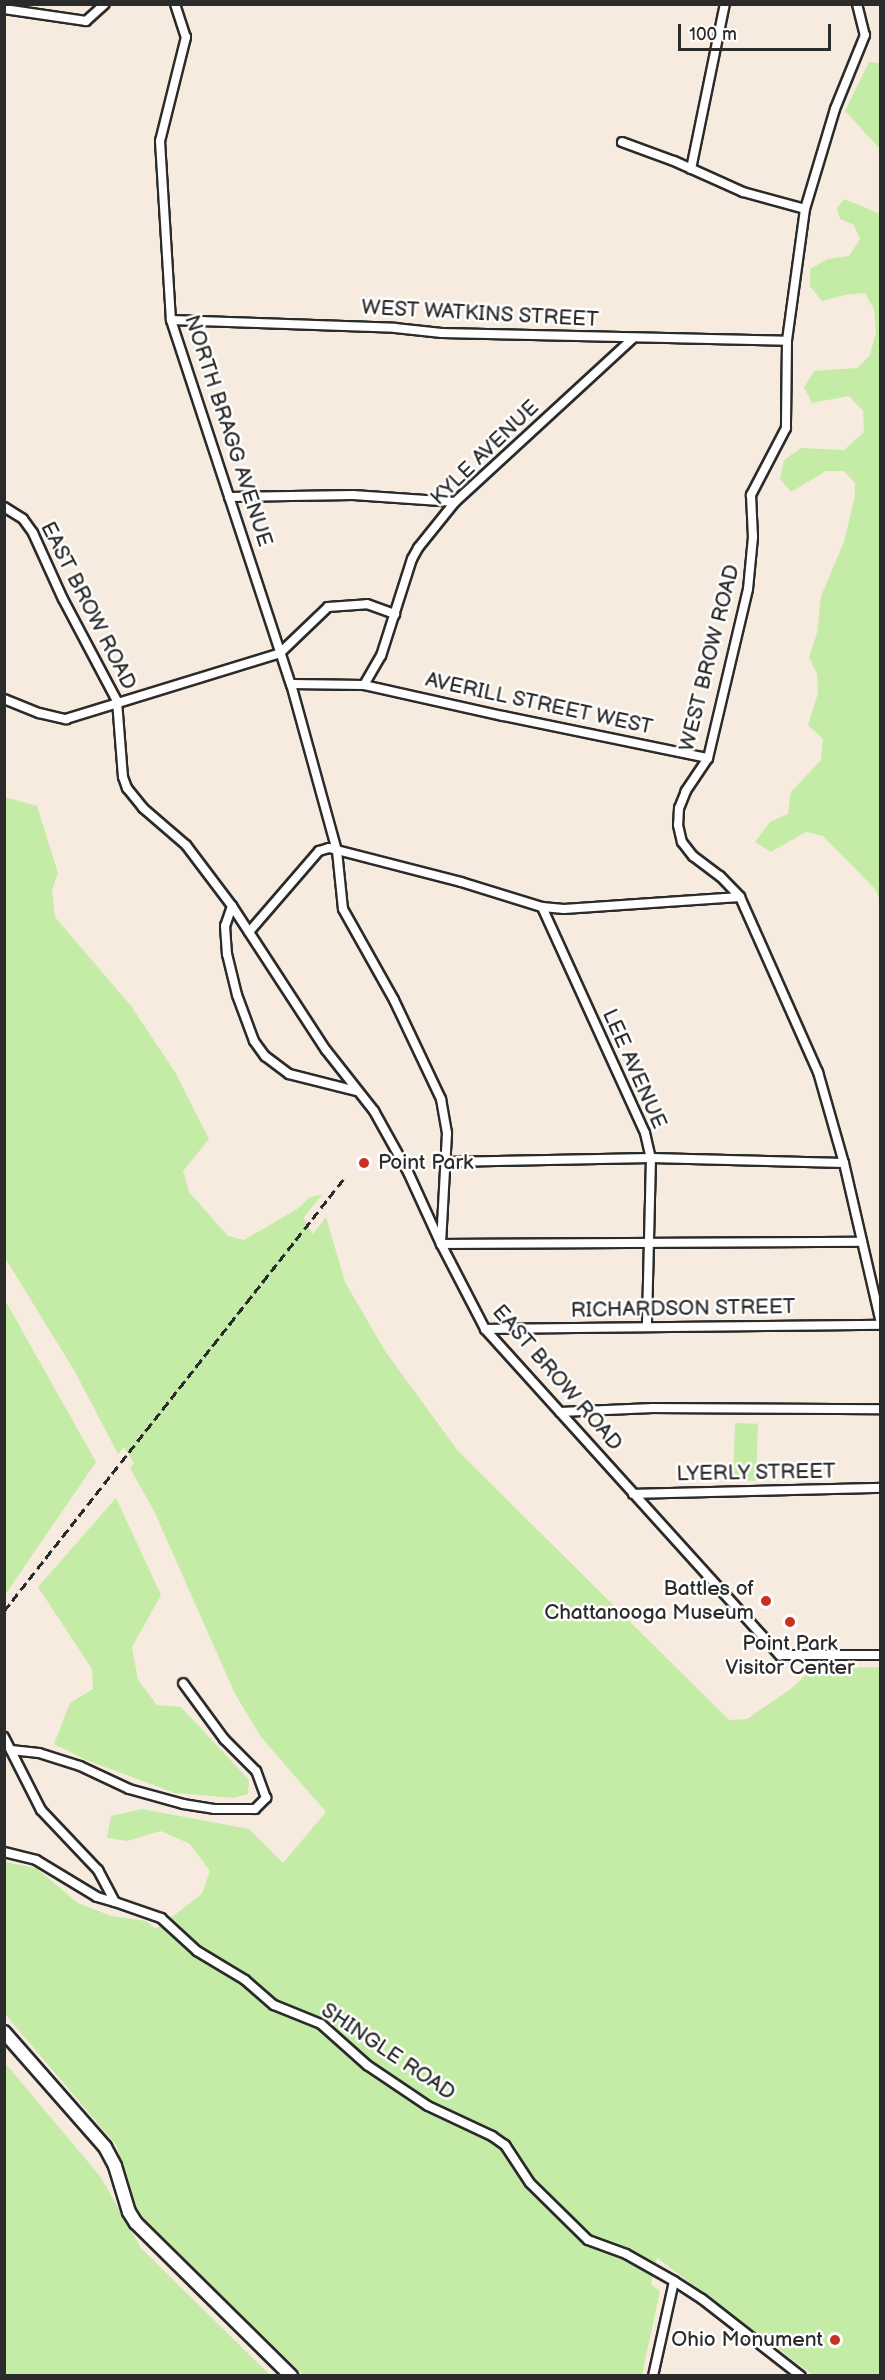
<!DOCTYPE html>
<style>
body{margin:0}
#map{position:relative;width:885px;height:2380px;overflow:hidden;background:#f6ebde;font-family:"Balsamiq Sans",sans-serif}
div>[style]{position:absolute}
.green>*{inset:0;background:#c5eca7;transform-origin:0 0}
.roads{filter:drop-shadow(2px 0 #2b2b2b) drop-shadow(-2px 0 #2b2b2b) drop-shadow(0 2px #2b2b2b) drop-shadow(0 -2px #2b2b2b)}
.minor>*{height:8px;margin:-4px;padding:0 4px;transform-origin:4px;border-radius:4px;background:#fff}
.secondary>*{height:12px;margin:-6px;padding:0 6px;transform-origin:6px;border-radius:6px;background:#fff}
.rail>*{height:3px;margin-top:-1.5px;transform-origin:0;background:repeating-linear-gradient(90deg,#2b2b2b 0 9px,transparent 0 13.5px)}
.dots>*{width:16px;height:16px;translate:-50% -50%;box-sizing:border-box;border:3px solid #fff;border-radius:50%}
span{translate:-50% -50%;white-space:nowrap;text-align:center;line-height:1.15;-webkit-text-stroke:5px #fff;paint-order:stroke}
.street-label{font-size:21px;color:#2b2b2b}
.poi-label{font-size:21px;color:#2b2b2b}
.left{translate:0 -50%;text-align:left}
.right{translate:-100% -50%;text-align:right}
.frame{position:absolute;inset:0;border:6px solid #2b2b2b;pointer-events:none}
.scale{position:absolute;left:678px;top:24px;width:153px;height:27px;box-sizing:border-box;border:3px solid #2b2b2b;border-top:0;padding-left:8px;font-size:18px;line-height:21px;white-space:nowrap;color:#2b2b2b;-webkit-text-stroke:4px #fff;paint-order:stroke}
</style>
<div id="map">
<div class="green">
<div style="clip-path:polygon(869px 62px,880px 63px,880px 149px,845px 111px)"></div>
<div style="clip-path:polygon(844px 199px,878px 213px,880px 211px,880px 901px,876px 890px,823px 836px,806px 832px,771px 852px,755px 842px,770px 822px,788px 814px,791px 792px,821px 760px,823px 739px,808px 725px,818px 693px,817px 674px,809px 657px,817px 633px,821px 596px,844px 542px,855px 495px,855px 483px,844px 471px,826px 471px,791px 492px,780px 479px,784px 460px,801px 448px,844px 450px,864px 432px,863px 411px,849px 396px,812px 403px,804px 387px,814px 371px,857px 368px,870px 355px,876px 332px,874px 309px,865px 293px,845px 295px,822px 301px,810px 286px,810px 269px,828px 259px,849px 256px,860px 239px,854px 225px,840px 219px,837px 208px)"></div>
<div style="clip-path:polygon(5px 797px,37px 806px,58px 873px,52px 890px,55px 917px,131px 1006px,175px 1072px,209px 1139px,183px 1171px,189px 1192px,228px 1236px,244px 1240px,297px 1209px,310px 1197px,322px 1195px,303px 1218px,313px 1234px,326px 1217px,345px 1282px,385px 1351px,458px 1451px,729px 1720px,747px 1719px,792px 1688px,812px 1669px,880px 1667px,880px 2375px,813px 2375px,657px 2258px,651px 2284px,660px 2291px,642px 2375px,304px 2375px,152px 2229px,136px 2206px,116px 2145px,5px 2014px,5px 1862px,36px 1868px,78px 1903px,111px 1916px,146px 1921px,156px 1929px,202px 1894px,210px 1871px,190px 1844px,161px 1831px,127px 1841px,107px 1838px,111px 1816px,142px 1809px,249px 1829px,283px 1863px,326px 1812px,261px 1737px,235px 1694px,155px 1513px,130px 1468px,134px 1463px,124px 1447px,118px 1454px,74px 1370px,5px 1258px)"></div>
<div style="clip-path:polygon(5px 1300px,96px 1462px,5px 1595px)"></div>
<div style="left:735px;top:1423px;width:23px;height:57px;rotate:2deg"></div>
<div style="clip-path:polygon(116px 1498px,161px 1595px,132px 1647px,138px 1680px,157px 1705px,181px 1707px,249px 1780px,248px 1794px,233px 1798px,175px 1793px,86px 1760px,54px 1744px,70px 1703px,93px 1689px,92px 1669px,38px 1587px)"></div>
<div style="clip-path:polygon(5px 2063px,100px 2176px,141px 2248px,270px 2375px,5px 2375px)"></div>
</div>
<div class="roads">
<div class="minor">
<div style="left:175px;top:4px;width:35px;rotate:72deg"></div>
<div style="left:186px;top:37px;width:107px;rotate:104deg"></div>
<div style="left:160px;top:141px;width:179px;rotate:86.5deg"></div>
<div style="left:171px;top:320px;width:383px;rotate:71.8deg"></div>
<div style="left:291px;top:684px;width:173px;rotate:74.6deg"></div>
<div style="left:337px;top:851px;width:58px;rotate:84.1deg"></div>
<div style="left:343px;top:909px;width:104px;rotate:60.7deg"></div>
<div style="left:394px;top:1000px;width:110px;rotate:64.6deg"></div>
<div style="left:441px;top:1099px;width:35px;rotate:80deg"></div>
<div style="left:447px;top:1133px;width:111px;rotate:93.1deg"></div>
<div style="left:441px;top:1244px;width:421px;rotate:-0.3deg"></div>
<div style="left:857px;top:4px;width:32px;rotate:76deg"></div>
<div style="left:865px;top:35px;width:80px;rotate:112.1deg"></div>
<div style="left:835px;top:109px;width:104px;rotate:106.7deg"></div>
<div style="left:805px;top:209px;width:133px;rotate:97.8deg"></div>
<div style="left:787px;top:341px;width:87px;rotate:90.7deg"></div>
<div style="left:786px;top:428px;width:76px;rotate:117.6deg"></div>
<div style="left:751px;top:495px;width:42px;rotate:87.3deg"></div>
<div style="left:753px;top:537px;width:52px;rotate:95.5deg"></div>
<div style="left:748px;top:589px;width:174px;rotate:103.3deg"></div>
<div style="left:708px;top:758px;width:40px;rotate:124deg"></div>
<div style="left:686px;top:791px;width:18px;rotate:112deg"></div>
<div style="left:679px;top:808px;width:17px;rotate:93deg"></div>
<div style="left:678px;top:825px;width:17px;rotate:77deg"></div>
<div style="left:682px;top:842px;width:18px;rotate:52deg"></div>
<div style="left:693px;top:856px;width:34px;rotate:37deg"></div>
<div style="left:720px;top:876px;width:29px;rotate:46deg"></div>
<div style="left:740px;top:897px;width:192px;rotate:66deg"></div>
<div style="left:818px;top:1072px;width:95px;rotate:74.1deg"></div>
<div style="left:844px;top:1163px;width:160px;rotate:77deg"></div>
<div style="left:4px;top:9px;width:83px;rotate:8.3deg"></div>
<div style="left:86px;top:21px;width:25px;rotate:-42deg"></div>
<div style="left:622px;top:142px;width:55px;rotate:20.1deg"></div>
<div style="left:674px;top:161px;width:76px;rotate:24.2deg"></div>
<div style="left:743px;top:192px;width:64px;rotate:15.3deg"></div>
<div style="left:691px;top:169px;width:168px;rotate:-78.4deg"></div>
<div style="left:171px;top:320px;width:224px;rotate:2deg"></div>
<div style="left:395px;top:328px;width:47px;rotate:6.1deg"></div>
<div style="left:442px;top:333px;width:345px;rotate:1.3deg"></div>
<div style="left:229px;top:497px;width:124px;rotate:-0.9deg"></div>
<div style="left:353px;top:495px;width:102px;rotate:3.9deg"></div>
<div style="left:4px;top:507px;width:22px;rotate:32deg"></div>
<div style="left:23px;top:519px;width:17px;rotate:54deg"></div>
<div style="left:33px;top:533px;width:72px;rotate:65.6deg"></div>
<div style="left:63px;top:599px;width:115px;rotate:62.1deg"></div>
<div style="left:117px;top:701px;width:76px;rotate:85.5deg"></div>
<div style="left:123px;top:777px;width:12px;rotate:70deg"></div>
<div style="left:127px;top:788px;width:26px;rotate:51deg"></div>
<div style="left:143px;top:808px;width:57px;rotate:40.7deg"></div>
<div style="left:186px;top:845px;width:76px;rotate:53deg"></div>
<div style="left:232px;top:906px;width:172px;rotate:56.9deg"></div>
<div style="left:326px;top:1050px;width:78px;rotate:51.8deg"></div>
<div style="left:374px;top:1111px;width:70px;rotate:60.9deg"></div>
<div style="left:408px;top:1172px;width:79px;rotate:65.4deg"></div>
<div style="left:441px;top:1244px;width:96px;rotate:62.6deg"></div>
<div style="left:485px;top:1329px;width:440px;rotate:47.9deg"></div>
<div style="left:780px;top:1655px;width:100px"></div>
<div style="left:291px;top:684px;width:73px;rotate:0.8deg"></div>
<div style="left:364px;top:685px;width:34px;rotate:-60deg"></div>
<div style="left:381px;top:656px;width:102px;rotate:-72.3deg"></div>
<div style="left:412px;top:559px;width:13px;rotate:-61deg"></div>
<div style="left:418px;top:548px;width:59px;rotate:-51.2deg"></div>
<div style="left:455px;top:502px;width:241px;rotate:-42.6deg"></div>
<div style="left:364px;top:685px;width:142px;rotate:12.6deg"></div>
<div style="left:503px;top:716px;width:209px;rotate:11.6deg"></div>
<div style="left:4px;top:699px;width:38px;rotate:22deg"></div>
<div style="left:39px;top:713px;width:28px;rotate:13deg"></div>
<div style="left:66px;top:719px;width:224px;rotate:-17.1deg"></div>
<div style="left:280px;top:653px;width:66px;rotate:-43.8deg"></div>
<div style="left:328px;top:607px;width:39px;rotate:-4deg"></div>
<div style="left:367px;top:604px;width:30px;rotate:20deg"></div>
<div style="left:232px;top:906px;width:21px;rotate:109deg"></div>
<div style="left:225px;top:926px;width:28px;rotate:86deg"></div>
<div style="left:227px;top:954px;width:42px;rotate:76.3deg"></div>
<div style="left:237px;top:995px;width:49px;rotate:69.7deg"></div>
<div style="left:254px;top:1041px;width:19px;rotate:54deg"></div>
<div style="left:265px;top:1056px;width:30px;rotate:37deg"></div>
<div style="left:289px;top:1074px;width:69px;rotate:14.2deg"></div>
<div style="left:542px;top:907px;width:248px;rotate:65.5deg"></div>
<div style="left:645px;top:1133px;width:26px;rotate:77deg"></div>
<div style="left:651px;top:1158px;width:169px;rotate:91.4deg"></div>
<div style="left:249px;top:932px;width:107px;rotate:-49.2deg"></div>
<div style="left:319px;top:851px;width:10px;rotate:-17deg"></div>
<div style="left:329px;top:848px;width:136px;rotate:14.4deg"></div>
<div style="left:461px;top:882px;width:85px;rotate:17.2deg"></div>
<div style="left:542px;top:907px;width:22px;rotate:5deg"></div>
<div style="left:564px;top:909px;width:176px;rotate:-3.9deg"></div>
<div style="left:445px;top:1162px;width:206px;rotate:-1.1deg"></div>
<div style="left:651px;top:1158px;width:193px;rotate:1.5deg"></div>
<div style="left:485px;top:1329px;width:395px;rotate:-0.6deg"></div>
<div style="left:560px;top:1412px;width:93px;rotate:-2.5deg"></div>
<div style="left:653px;top:1408px;width:227px;rotate:0.3deg"></div>
<div style="left:633px;top:1494px;width:247px;rotate:-1.4deg"></div>
<div style="left:4px;top:1737px;width:82px;rotate:63.1deg"></div>
<div style="left:41px;top:1810px;width:83px;rotate:46.5deg"></div>
<div style="left:98px;top:1870px;width:36px;rotate:62deg"></div>
<div style="left:115px;top:1902px;width:49px;rotate:19.2deg"></div>
<div style="left:161px;top:1918px;width:49px;rotate:42.5deg"></div>
<div style="left:197px;top:1951px;width:56px;rotate:31.1deg"></div>
<div style="left:245px;top:1980px;width:38px;rotate:41deg"></div>
<div style="left:274px;top:2005px;width:51px;rotate:22deg"></div>
<div style="left:321px;top:2024px;width:62px;rotate:41.7deg"></div>
<div style="left:367px;top:2065px;width:73px;rotate:33.9deg"></div>
<div style="left:428px;top:2106px;width:71px;rotate:25.1deg"></div>
<div style="left:492px;top:2136px;width:16px;rotate:35deg"></div>
<div style="left:505px;top:2145px;width:45px;rotate:56.7deg"></div>
<div style="left:530px;top:2183px;width:81px;rotate:44.5deg"></div>
<div style="left:588px;top:2240px;width:40px;rotate:20.2deg"></div>
<div style="left:626px;top:2254px;width:55px;rotate:29.4deg"></div>
<div style="left:674px;top:2281px;width:33px;rotate:33deg"></div>
<div style="left:702px;top:2299px;width:125px;rotate:37.9deg"></div>
<div style="left:11px;top:1750px;width:28px;rotate:6deg"></div>
<div style="left:39px;top:1753px;width:43px;rotate:17.6deg"></div>
<div style="left:80px;top:1766px;width:54px;rotate:25.1deg"></div>
<div style="left:129px;top:1789px;width:56px;rotate:15.5deg"></div>
<div style="left:183px;top:1804px;width:31px;rotate:9deg"></div>
<div style="left:214px;top:1809px;width:41px"></div>
<div style="left:255px;top:1809px;width:16px;rotate:-45deg"></div>
<div style="left:266px;top:1798px;width:29px;rotate:-110deg"></div>
<div style="left:256px;top:1771px;width:45px;rotate:-135deg"></div>
<div style="left:224px;top:1739px;width:69px;rotate:-126.2deg"></div>
<div style="left:4px;top:1852px;width:33px;rotate:14deg"></div>
<div style="left:36px;top:1860px;width:71px;rotate:31.2deg"></div>
<div style="left:97px;top:1897px;width:19px;rotate:16deg"></div>
<div style="left:653px;top:2376px;width:97px;rotate:-77.5deg"></div>
</div>
<div class="secondary">
<div style="left:4px;top:2032px;width:153px;rotate:48.7deg"></div>
<div style="left:105px;top:2147px;width:21px;rotate:62deg"></div>
<div style="left:115px;top:2166px;width:48px;rotate:73.1deg"></div>
<div style="left:129px;top:2212px;width:13px;rotate:58deg"></div>
<div style="left:136px;top:2223px;width:218px;rotate:44.6deg"></div>
</div>
</div>
<div class="rail">
<div style="left:4px;top:1611px;width:553px;rotate:-51.83deg"></div>
</div>
<div class="dots">
<div style="left:364px;top:1163px;background:#c8321e"></div>
<div style="left:766px;top:1601px;background:#c8321e"></div>
<div style="left:790px;top:1622px;background:#c8321e"></div>
<div style="left:835px;top:2340px;background:#c8321e"></div>
</div>
<div class="street-label">
<span style="left:480px;top:314px;rotate:3deg">WEST WATKINS STREET</span>
<span style="left:228px;top:431px;rotate:72deg">NORTH BRAGG AVENUE</span>
<span style="left:485px;top:453px;rotate:-44deg">KYLE AVENUE</span>
<span style="left:88px;top:606px;rotate:63deg">EAST BROW ROAD</span>
<span style="left:710px;top:658px;rotate:-76deg">WEST BROW ROAD</span>
<span style="left:539px;top:704px;rotate:12deg">AVERILL STREET WEST</span>
<span style="left:634px;top:1069px;rotate:66deg">LEE AVENUE</span>
<span style="left:683px;top:1309px;rotate:-1deg">RICHARDSON STREET</span>
<span style="left:557px;top:1378px;rotate:49deg">EAST BROW ROAD</span>
<span style="left:756px;top:1473px;rotate:-1deg">LYERLY STREET</span>
<span style="left:388px;top:2052px;rotate:34deg">SHINGLE ROAD</span>
</div>
<div class="poi-label">
<span class="left" style="left:378px;top:1163px">Point Park</span>
<span class="right" style="left:754px;top:1601px">Battles of<br>Chattanooga Museum</span>
<span style="left:790px;top:1656px">Point Park<br>Visitor Center</span>
<span class="right" style="left:823px;top:2340px">Ohio Monument</span>
</div>
<div class="frame"></div>
<div class="scale">100 m</div>
</div>
